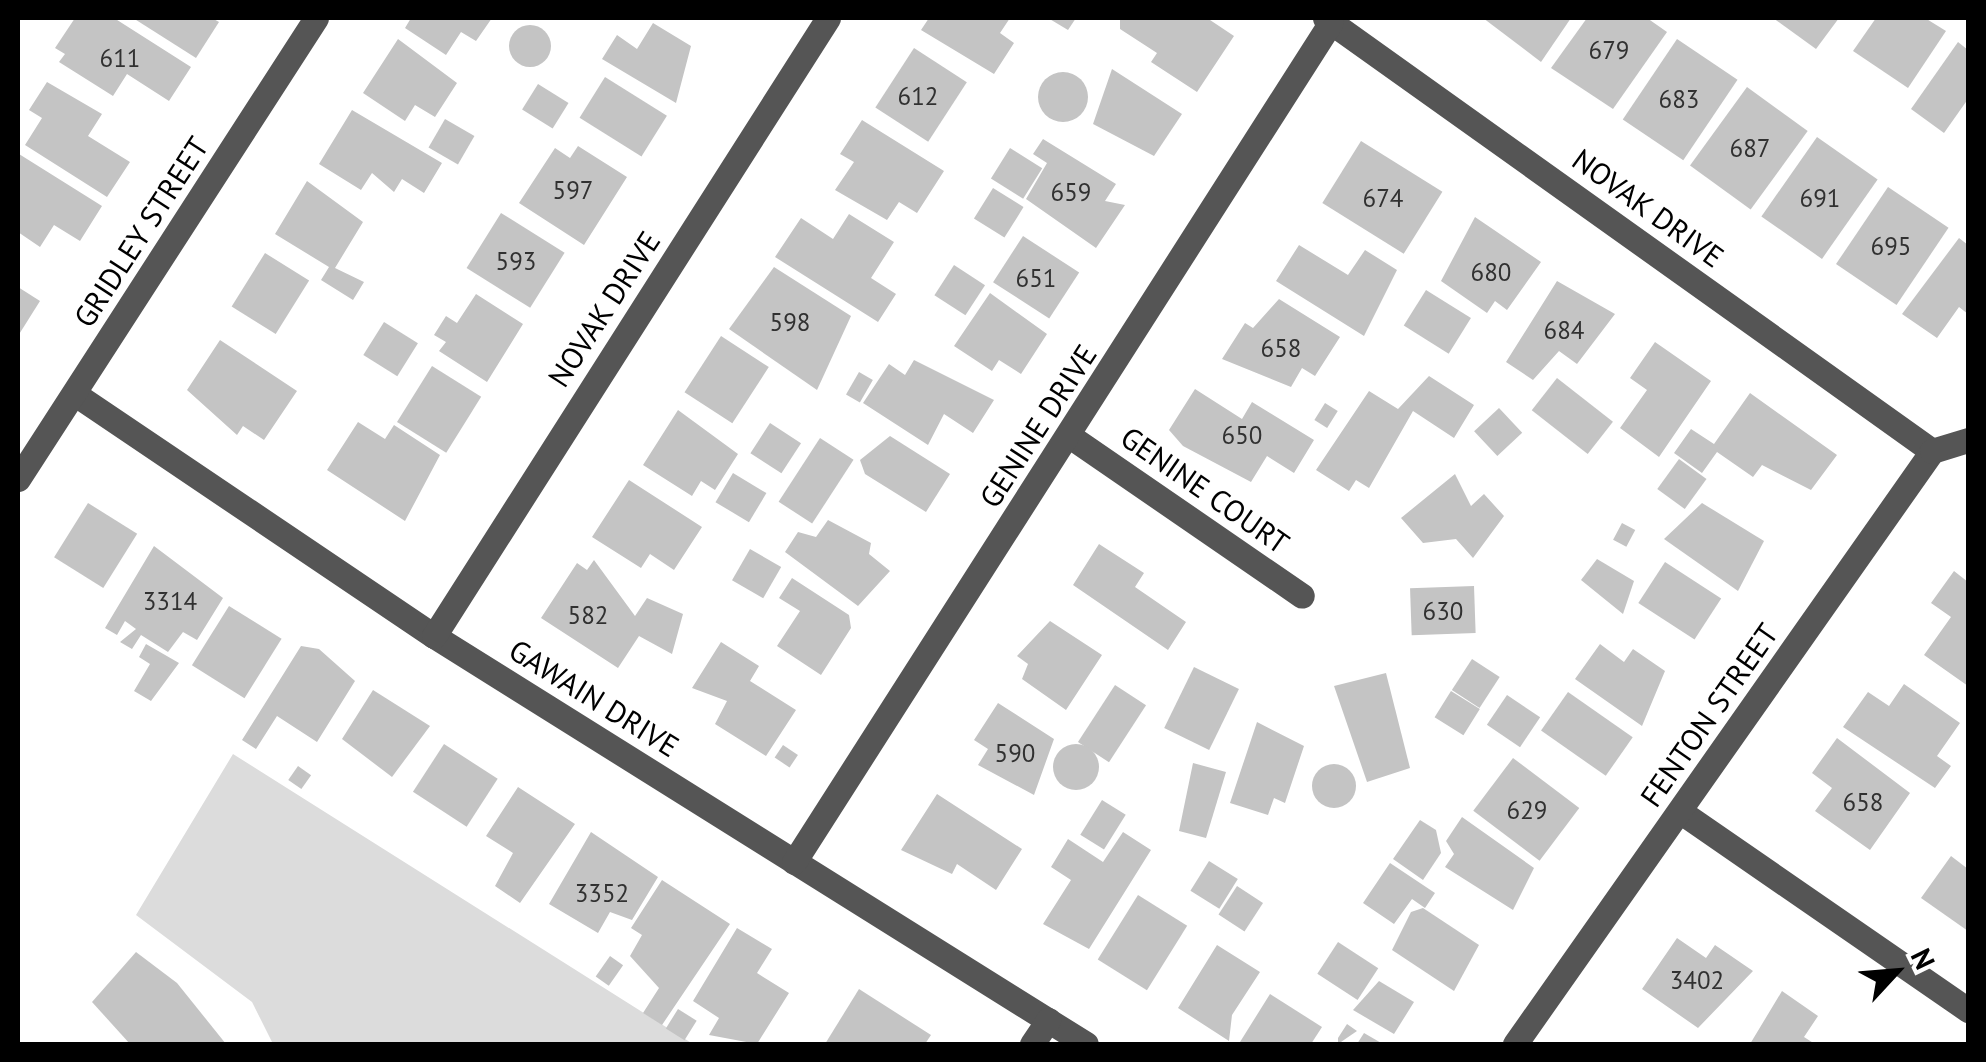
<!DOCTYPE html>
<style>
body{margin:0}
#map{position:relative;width:1986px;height:1062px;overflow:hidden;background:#fff;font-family:"PT Sans",sans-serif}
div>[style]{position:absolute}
.green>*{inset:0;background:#dcdcdc}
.building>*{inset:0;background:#c4c4c4;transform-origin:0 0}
.round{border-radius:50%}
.minor>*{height:25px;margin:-12.5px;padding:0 12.5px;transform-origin:12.5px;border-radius:12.5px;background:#555}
span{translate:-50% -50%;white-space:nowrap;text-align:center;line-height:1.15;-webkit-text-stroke:8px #fff;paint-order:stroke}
.number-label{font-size:25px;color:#313131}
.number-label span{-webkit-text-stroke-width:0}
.street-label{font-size:30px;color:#000}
.frame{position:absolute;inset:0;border:20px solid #000;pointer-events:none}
.north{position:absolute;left:1846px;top:922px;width:100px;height:100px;-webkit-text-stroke:8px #fff;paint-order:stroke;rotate:64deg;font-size:28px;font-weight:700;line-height:40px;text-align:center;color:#000}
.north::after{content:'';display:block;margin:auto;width:35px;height:45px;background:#000;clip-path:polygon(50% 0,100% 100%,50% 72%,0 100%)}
</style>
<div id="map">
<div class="green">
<div style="clip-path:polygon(233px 754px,693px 1044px,273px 1044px,252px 1002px,136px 915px)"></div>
</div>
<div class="building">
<div style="clip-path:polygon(75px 18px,114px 18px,191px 67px,169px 101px,127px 74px,113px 96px,59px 62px,65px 54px,55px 48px)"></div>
<div style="clip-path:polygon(133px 18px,212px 18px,219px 22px,196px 58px)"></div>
<div style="clip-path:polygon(411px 18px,492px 18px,476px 41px,461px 32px,446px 55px,405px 28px)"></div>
<div style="clip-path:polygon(929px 18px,1010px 18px,1000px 33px,1014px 43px,994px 74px,921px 30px)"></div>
<div style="clip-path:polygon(1048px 18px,1076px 18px,1068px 30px)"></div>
<div style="clip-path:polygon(1120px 18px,1207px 18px,1234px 36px,1197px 92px,1151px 62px,1157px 53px,1120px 29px)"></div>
<div style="clip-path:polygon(1483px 18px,1571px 18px,1541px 62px)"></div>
<div style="clip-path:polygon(1587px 18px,1647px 18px,1667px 32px,1613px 109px,1551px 68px)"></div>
<div style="clip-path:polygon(1773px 18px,1839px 18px,1816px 49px)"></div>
<div style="clip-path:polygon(1876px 18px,1925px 18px,1946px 31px,1908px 88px,1853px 51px)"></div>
<div style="clip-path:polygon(653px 23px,691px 46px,676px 103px,602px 59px,617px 35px,637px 49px)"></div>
<div class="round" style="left:509px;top:25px;width:42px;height:42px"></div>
<div style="clip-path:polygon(398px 39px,457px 83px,435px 117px,415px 105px,405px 121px,363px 93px)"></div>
<div style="left:1677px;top:39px;width:73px;height:97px;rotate:34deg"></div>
<div style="clip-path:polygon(1958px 42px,1968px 50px,1968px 99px,1944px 133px,1911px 109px)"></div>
<div style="left:914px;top:48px;width:63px;height:71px;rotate:33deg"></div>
<div style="clip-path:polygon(1112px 69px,1182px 114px,1154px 156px,1093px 124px)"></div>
<div class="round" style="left:1038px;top:72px;width:50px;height:50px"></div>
<div style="left:605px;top:77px;width:73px;height:48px;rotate:32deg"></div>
<div style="clip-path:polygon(47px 82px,102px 114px,88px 136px,130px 162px,107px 197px,25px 145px,42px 118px,29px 110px)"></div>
<div style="left:538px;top:84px;width:36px;height:30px;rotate:32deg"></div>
<div style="left:1747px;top:87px;width:75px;height:97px;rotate:36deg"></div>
<div style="clip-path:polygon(352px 110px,442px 163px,424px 193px,402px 179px,394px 192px,372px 173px,361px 190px,319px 164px)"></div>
<div style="left:445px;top:119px;width:34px;height:33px;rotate:30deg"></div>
<div style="clip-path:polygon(862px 120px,944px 171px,917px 213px,899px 202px,887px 220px,835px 190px,854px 162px,840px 154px)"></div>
<div style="left:1817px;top:137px;width:74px;height:97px;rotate:35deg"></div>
<div style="clip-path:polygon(1043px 139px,1116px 184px,1105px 201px,1125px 205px,1096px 248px,1026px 199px,1047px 163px,1033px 154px)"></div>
<div style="left:1361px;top:141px;width:96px;height:73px;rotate:32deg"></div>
<div style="clip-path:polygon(578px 146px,627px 177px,584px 245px,519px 203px,555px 148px,570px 158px)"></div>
<div style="left:1010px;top:148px;width:38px;height:36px;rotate:32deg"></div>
<div style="clip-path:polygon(19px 154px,102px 206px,80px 241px,54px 225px,40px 247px,18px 232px)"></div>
<div style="clip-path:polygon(307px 181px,363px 222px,335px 268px,364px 282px,353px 300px,321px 280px,329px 267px,275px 234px)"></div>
<div style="left:1888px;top:187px;width:73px;height:93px;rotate:34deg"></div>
<div style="left:993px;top:188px;width:36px;height:36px;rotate:32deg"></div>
<div style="left:501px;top:213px;width:75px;height:65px;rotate:32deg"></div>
<div style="clip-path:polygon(849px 214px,894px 242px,871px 278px,896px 294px,878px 322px,775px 257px,801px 218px,833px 239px)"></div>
<div style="clip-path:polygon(1475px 217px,1541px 262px,1507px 310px,1495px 301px,1487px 313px,1441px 281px)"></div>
<div style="left:1023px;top:236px;width:67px;height:55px;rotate:33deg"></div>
<div style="clip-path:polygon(1959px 238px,1968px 245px,1968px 314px,1959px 307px,1937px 338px,1902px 314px)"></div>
<div style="clip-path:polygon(1299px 245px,1348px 275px,1365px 250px,1397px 270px,1364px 336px,1276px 281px)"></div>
<div style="left:265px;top:253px;width:52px;height:63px;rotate:32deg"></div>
<div style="left:954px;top:265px;width:37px;height:36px;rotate:33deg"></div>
<div style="clip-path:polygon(774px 267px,851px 316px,817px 390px,729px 329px)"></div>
<div style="clip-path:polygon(1557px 281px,1615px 314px,1577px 364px,1559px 351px,1533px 380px,1506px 362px)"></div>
<div style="clip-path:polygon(18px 287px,40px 301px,18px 336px)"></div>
<div style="left:1426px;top:290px;width:53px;height:42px;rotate:32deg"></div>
<div style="clip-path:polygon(990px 293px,1047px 334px,1021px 374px,999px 360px,992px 371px,954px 346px)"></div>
<div style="clip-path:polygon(476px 294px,523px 324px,487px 382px,439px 351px,446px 342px,434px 335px,446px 316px,457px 323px)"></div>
<div style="clip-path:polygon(1279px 299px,1340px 337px,1315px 376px,1302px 368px,1291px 387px,1222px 359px,1245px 323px,1253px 328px)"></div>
<div style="left:384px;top:322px;width:40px;height:39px;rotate:32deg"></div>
<div style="left:721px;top:336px;width:57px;height:67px;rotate:33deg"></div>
<div style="clip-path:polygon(220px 340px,297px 391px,264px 440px,243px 426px,237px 435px,187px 390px)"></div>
<div style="clip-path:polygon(1655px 342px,1711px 381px,1659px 457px,1620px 428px,1647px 390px,1630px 378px)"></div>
<div style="clip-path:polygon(914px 360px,994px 400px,973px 433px,944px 414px,928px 445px,863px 403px,889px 364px,905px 375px)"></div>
<div style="left:432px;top:366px;width:58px;height:66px;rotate:32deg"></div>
<div style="left:859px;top:372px;width:16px;height:26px;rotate:30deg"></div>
<div style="clip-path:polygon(1429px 376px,1474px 405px,1454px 438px,1413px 411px,1369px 488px,1356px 480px,1349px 491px,1316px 470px,1369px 391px,1398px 409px)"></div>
<div style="left:1557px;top:378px;width:71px;height:41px;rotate:38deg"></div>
<div style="clip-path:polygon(1195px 389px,1242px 419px,1252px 402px,1314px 440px,1294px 473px,1267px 456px,1251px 482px,1183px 446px,1169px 430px)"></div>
<div style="clip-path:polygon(1750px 393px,1837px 455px,1811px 490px,1762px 465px,1753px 477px,1717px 452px,1702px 473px,1674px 453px,1691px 429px,1714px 444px)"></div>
<div style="left:1325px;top:403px;width:15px;height:20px;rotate:32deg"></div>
<div style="left:1499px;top:408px;width:34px;height:34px;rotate:47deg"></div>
<div style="clip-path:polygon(678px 410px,738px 454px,715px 490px,701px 481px,692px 496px,643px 465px)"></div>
<div style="clip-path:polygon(358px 422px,385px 439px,394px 425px,440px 455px,405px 521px,327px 470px)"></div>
<div style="left:770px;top:423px;width:37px;height:36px;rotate:33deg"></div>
<div style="clip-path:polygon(890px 436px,950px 474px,926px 512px,865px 474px,860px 460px)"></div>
<div style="left:820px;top:438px;width:40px;height:76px;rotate:33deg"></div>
<div style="left:1679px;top:459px;width:34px;height:37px;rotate:36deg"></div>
<div style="left:733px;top:473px;width:39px;height:34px;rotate:31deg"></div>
<div style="clip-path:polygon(1455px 474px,1471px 506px,1484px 494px,1504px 516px,1473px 558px,1456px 539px,1423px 543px,1401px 518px)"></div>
<div style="clip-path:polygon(629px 480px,702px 527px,674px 570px,650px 554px,641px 568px,592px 537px)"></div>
<div style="left:88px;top:503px;width:58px;height:64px;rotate:32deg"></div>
<div style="clip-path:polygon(1702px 503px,1764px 541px,1738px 591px,1664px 539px)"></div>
<div style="clip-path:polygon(828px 520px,871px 543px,869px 554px,890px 571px,858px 606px,785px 552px,798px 532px,816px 537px)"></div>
<div style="left:1622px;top:523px;width:15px;height:19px;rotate:28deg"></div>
<div style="clip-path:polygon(1099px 544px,1144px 573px,1135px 587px,1186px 622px,1168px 650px,1073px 585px)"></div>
<div style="clip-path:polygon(154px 546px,223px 598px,197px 640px,183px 632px,168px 652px,141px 635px,132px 649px,120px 642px,136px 629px,125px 621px,117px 635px,105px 628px)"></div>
<div style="left:750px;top:549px;width:36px;height:36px;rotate:30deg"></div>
<div style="clip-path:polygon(1597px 559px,1634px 581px,1623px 614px,1581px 580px)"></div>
<div style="clip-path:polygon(594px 560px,635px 616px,647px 598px,683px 614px,672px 654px,639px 636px,618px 668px,541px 618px,577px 563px,587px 570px)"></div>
<div style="left:1665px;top:562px;width:67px;height:49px;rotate:33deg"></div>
<div style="clip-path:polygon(1954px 571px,1968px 582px,1968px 686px,1924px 655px,1951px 617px,1931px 603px)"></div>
<div style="clip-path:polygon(792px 578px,849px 615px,851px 628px,821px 675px,777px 646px,800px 611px,779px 598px)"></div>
<div style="left:1474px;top:586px;width:47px;height:64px;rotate:88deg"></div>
<div style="left:229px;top:606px;width:62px;height:70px;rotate:32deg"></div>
<div style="clip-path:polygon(1050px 621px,1102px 655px,1066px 710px,1022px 679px,1028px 664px,1017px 656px)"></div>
<div style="clip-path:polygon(721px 642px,759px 666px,750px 681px,796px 710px,766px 756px,715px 724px,727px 701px,692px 688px)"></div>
<div style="clip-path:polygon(146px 644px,179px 663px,151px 701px,134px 691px,150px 664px,139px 657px)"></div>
<div style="clip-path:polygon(1600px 644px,1624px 662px,1633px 649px,1665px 671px,1642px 726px,1575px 679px)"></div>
<div style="clip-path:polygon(301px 646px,319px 649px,355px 681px,317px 742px,277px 716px,256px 749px,242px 740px)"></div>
<div style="left:1472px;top:659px;width:33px;height:37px;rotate:33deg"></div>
<div style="left:1194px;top:667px;width:50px;height:68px;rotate:26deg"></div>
<div style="clip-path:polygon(1386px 673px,1410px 768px,1367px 782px,1334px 686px)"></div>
<div style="clip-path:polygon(1904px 684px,1960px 723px,1937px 756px,1951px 766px,1935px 788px,1843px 727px,1868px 692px,1889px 706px)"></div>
<div style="left:1115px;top:685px;width:37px;height:68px;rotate:33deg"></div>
<div style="clip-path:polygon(373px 690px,430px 726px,392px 777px,342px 739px)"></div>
<div style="left:1451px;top:691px;width:34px;height:31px;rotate:32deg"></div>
<div style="left:1568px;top:692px;width:79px;height:47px;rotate:35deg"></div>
<div style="left:1507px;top:695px;width:40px;height:36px;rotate:34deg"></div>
<div style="clip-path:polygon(998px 703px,1054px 739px,1034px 795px,978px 765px,988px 749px,974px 740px)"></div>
<div style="clip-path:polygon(1257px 722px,1304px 746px,1285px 803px,1274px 798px,1268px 815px,1230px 803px)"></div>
<div style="clip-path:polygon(1837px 738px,1910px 793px,1870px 850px,1815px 811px,1832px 788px,1812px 773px)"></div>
<div style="left:444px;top:744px;width:64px;height:57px;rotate:33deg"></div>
<div class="round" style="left:1053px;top:744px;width:46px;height:46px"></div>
<div style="left:783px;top:745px;width:18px;height:15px;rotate:34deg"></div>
<div style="left:1513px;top:758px;width:83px;height:66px;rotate:37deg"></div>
<div style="clip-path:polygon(1193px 763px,1226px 772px,1206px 838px,1179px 831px)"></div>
<div class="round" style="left:1312px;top:764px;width:44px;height:44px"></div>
<div style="left:298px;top:766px;width:16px;height:17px;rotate:35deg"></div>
<div style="clip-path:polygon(518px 787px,575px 824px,520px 903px,495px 886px,513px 853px,486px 836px)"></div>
<div style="clip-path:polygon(937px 794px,1022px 849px,996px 890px,957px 864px,952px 874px,901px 850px)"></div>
<div style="left:1102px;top:800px;width:28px;height:41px;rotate:32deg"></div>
<div style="clip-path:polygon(1462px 817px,1534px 868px,1513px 910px,1445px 867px,1454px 854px,1446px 841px)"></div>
<div style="clip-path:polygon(1420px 820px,1436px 830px,1441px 853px,1423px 880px,1393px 859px)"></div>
<div style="clip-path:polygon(591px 832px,658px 877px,632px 920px,610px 912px,598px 933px,549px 904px)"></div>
<div style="clip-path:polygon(1123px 832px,1151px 850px,1089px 949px,1043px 924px,1071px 880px,1051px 867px,1068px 839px,1103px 862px)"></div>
<div style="clip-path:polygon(1951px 856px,1968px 869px,1968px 931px,1921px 898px)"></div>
<div style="left:1209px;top:861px;width:34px;height:35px;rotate:32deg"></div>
<div style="clip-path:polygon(1390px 863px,1435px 893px,1425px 908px,1412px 899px,1394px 924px,1363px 903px)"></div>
<div style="clip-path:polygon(662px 880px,730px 924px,662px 1025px,643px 1013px,659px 988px,630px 956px,642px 935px,631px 928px)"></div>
<div style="left:1237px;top:886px;width:31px;height:34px;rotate:33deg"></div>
<div style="left:1138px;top:895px;width:58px;height:76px;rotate:32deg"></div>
<div style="clip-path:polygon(1423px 908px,1479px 945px,1454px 991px,1392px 950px,1411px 912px)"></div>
<div style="clip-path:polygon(737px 928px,772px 949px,757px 973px,789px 993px,757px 1044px,709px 1035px,719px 1018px,693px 1001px)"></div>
<div style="clip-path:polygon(1677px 938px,1706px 958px,1715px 945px,1753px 971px,1698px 1028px,1642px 989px)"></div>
<div style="left:1338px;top:942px;width:48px;height:38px;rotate:33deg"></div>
<div style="clip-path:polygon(1217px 945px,1260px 972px,1232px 1015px,1229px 1041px,1178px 1008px)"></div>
<div style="clip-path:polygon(136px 952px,177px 983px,226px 1044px,130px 1044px,92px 1002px)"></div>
<div style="left:610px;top:956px;width:16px;height:25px;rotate:35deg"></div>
<div style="clip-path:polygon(1379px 981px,1414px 1002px,1394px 1034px,1353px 1010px)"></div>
<div style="clip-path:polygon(859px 989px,931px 1035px,925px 1044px,825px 1044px)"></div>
<div style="clip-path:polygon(1782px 991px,1818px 1016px,1804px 1037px,1815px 1044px,1750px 1044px)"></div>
<div style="clip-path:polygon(1270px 994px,1322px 1027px,1311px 1044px,1240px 1042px)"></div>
<div style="left:678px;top:1009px;width:22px;height:23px;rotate:32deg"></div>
<div style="clip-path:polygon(1347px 1024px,1357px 1031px,1338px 1044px,1338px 1038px)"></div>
<div style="clip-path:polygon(1364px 1033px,1383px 1044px,1357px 1044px)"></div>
</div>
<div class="minor">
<div style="left:1325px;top:18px;width:746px;rotate:35.5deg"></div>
<div style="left:75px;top:394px;width:433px;rotate:34deg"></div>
<div style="left:434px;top:636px;width:769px;rotate:32.04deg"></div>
<div style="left:1071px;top:437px;width:280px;rotate:34.5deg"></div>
<div style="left:18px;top:479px;width:549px;rotate:-57.12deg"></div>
<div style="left:434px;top:636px;width:733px;rotate:-57.48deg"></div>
<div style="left:1681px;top:812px;width:349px;rotate:34.6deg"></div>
<div style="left:794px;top:862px;width:997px;rotate:-57.41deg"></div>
<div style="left:1032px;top:1044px;width:29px;rotate:-56deg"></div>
<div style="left:1515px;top:1044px;width:725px;rotate:-54.88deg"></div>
<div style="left:1932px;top:451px;width:38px;rotate:-17deg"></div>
</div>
<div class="number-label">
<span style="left:1609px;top:50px">679</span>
<span style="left:120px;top:58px">611</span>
<span style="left:918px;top:96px">612</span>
<span style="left:1679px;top:99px">683</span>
<span style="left:1750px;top:148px">687</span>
<span style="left:573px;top:190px">597</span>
<span style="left:1071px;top:192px">659</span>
<span style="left:1383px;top:198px">674</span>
<span style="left:1820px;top:198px">691</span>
<span style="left:1891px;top:246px">695</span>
<span style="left:516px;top:261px">593</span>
<span style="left:1491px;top:272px">680</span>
<span style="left:1036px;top:278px">651</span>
<span style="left:790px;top:322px">598</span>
<span style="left:1564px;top:330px">684</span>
<span style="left:1281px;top:348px">658</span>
<span style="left:1242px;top:435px">650</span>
<span style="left:170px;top:601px">3314</span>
<span style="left:1443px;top:611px">630</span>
<span style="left:588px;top:615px">582</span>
<span style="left:1015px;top:753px">590</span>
<span style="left:1863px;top:802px">658</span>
<span style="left:1527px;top:810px">629</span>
<span style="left:602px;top:893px">3352</span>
<span style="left:1697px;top:980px">3402</span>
</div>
<div class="street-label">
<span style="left:1648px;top:208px;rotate:36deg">NOVAK DRIVE</span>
<span style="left:141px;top:232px;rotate:-57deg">GRIDLEY STREET</span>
<span style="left:604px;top:309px;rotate:-57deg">NOVAK DRIVE</span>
<span style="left:1038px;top:426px;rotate:-57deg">GENINE DRIVE</span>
<span style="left:1205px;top:490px;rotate:35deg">GENINE COURT</span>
<span style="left:594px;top:698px;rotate:32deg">GAWAIN DRIVE</span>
<span style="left:1709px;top:715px;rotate:-55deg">FENTON STREET</span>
</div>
<div class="frame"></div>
<div class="north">N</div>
</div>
